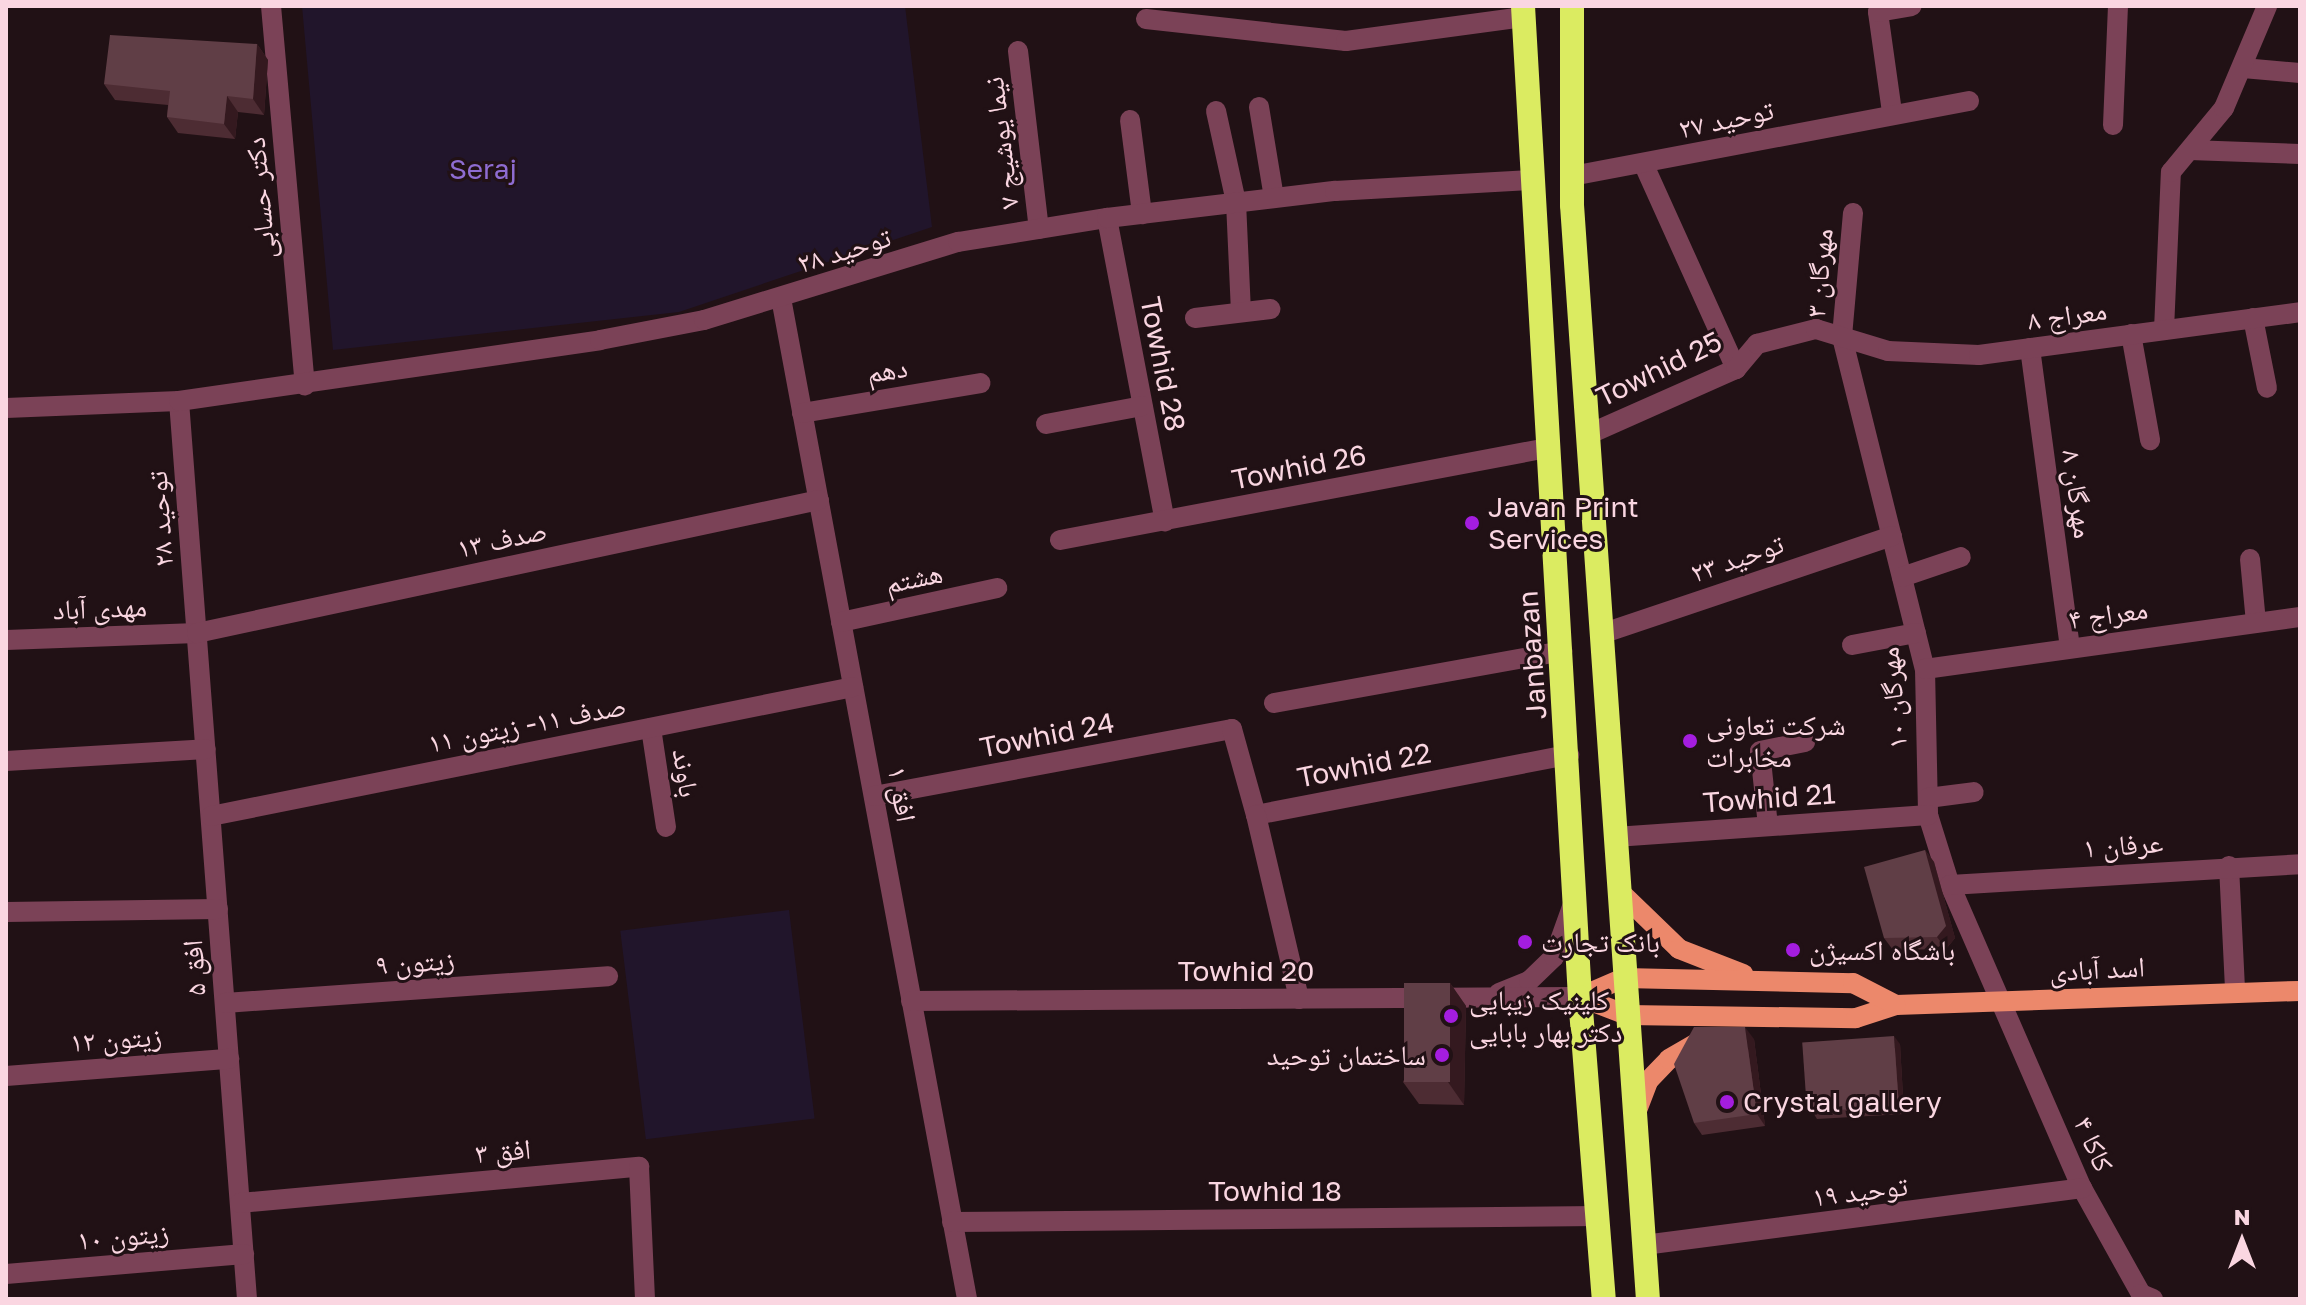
<!DOCTYPE html>
<meta charset="utf-8">
<style>
body{margin:0}
#map{position:relative;width:2306px;height:1305px;overflow:hidden;background:#211115;font-family:"Golos Text","Noto Naskh Arabic",sans-serif}
div>[style]{position:absolute}
.green>*{inset:0;background:#21152b;transform-origin:0 0}
.minor>*{height:20px;margin:-10px;padding:0 10px;transform-origin:10px;border-radius:10px;background:#7b4257}
.major>*{height:20px;margin:-10px;padding:0 10px;transform-origin:10px;border-radius:10px;background:#ec886b}
.highway>*{height:24px;margin:-12px;padding:0 12px;transform-origin:12px;border-radius:12px;background:#dbeb61}
.wall>*{inset:0;background:#4d2c33}
.shaded-wall>*{inset:0;background:#34191f}
.building>*{inset:0;background:#603e46;transform-origin:0 0}
.dots>*{width:22px;height:22px;translate:-50% -50%;box-sizing:border-box;border:4px solid #211115;border-radius:50%}
span{translate:-50% -50%;white-space:nowrap;text-align:center;line-height:1.15;-webkit-text-stroke:6px #211115;paint-order:stroke}
.street-label{font-size:28px;color:#fad6e1}
.park-label{font-size:28px;color:#8e6cd1}
.poi-label{font-size:28px;color:#fad6e1}
.left{translate:0 -50%;text-align:left}
.right{translate:-100% -50%;text-align:right}
.frame{position:absolute;inset:0;border:8px solid #fad6e1;pointer-events:none}
.north{position:absolute;left:2202px;top:1201px;width:80px;height:80px;-webkit-text-stroke:6px #211115;paint-order:stroke;rotate:0deg;font-size:22px;font-weight:700;line-height:32px;text-align:center;color:#fad6e1}
.north::after{content:'';display:block;margin:auto;width:28px;height:36px;background:#fad6e1;clip-path:polygon(50% 0,100% 100%,50% 72%,0 100%)}
</style>
<div id="map">
<div class="green">
<div style="clip-path:polygon(302px 6px,905px 6px,932px 227px,679px 312px,333px 350px)"></div>
<div style="left:789px;top:910px;width:210px;height:170px;rotate:83deg"></div>
</div>
<div class="minor">
<div style="left:271px;top:6px;width:381px;rotate:84.9deg"></div>
<div style="left:1146px;top:19px;width:201px;rotate:6.3deg"></div>
<div style="left:1346px;top:41px;width:179px;rotate:-7.7deg"></div>
<div style="left:1018px;top:51px;width:179px;rotate:83.3deg"></div>
<div style="left:2243px;top:68px;width:57px;rotate:5deg"></div>
<div style="left:1259px;top:107px;width:92px;rotate:80.6deg"></div>
<div style="left:1216px;top:111px;width:93px;rotate:77.6deg"></div>
<div style="left:1236px;top:202px;width:110px;rotate:87.4deg"></div>
<div style="left:1892px;top:112px;width:101px;rotate:-98deg"></div>
<div style="left:1878px;top:12px;width:34px;rotate:-10deg"></div>
<div style="left:1130px;top:120px;width:95px;rotate:82.7deg"></div>
<div style="left:2113px;top:125px;width:119px;rotate:-87.6deg"></div>
<div style="left:2190px;top:150px;width:110px;rotate:2.1deg"></div>
<div style="left:1644px;top:165px;width:224px;rotate:65.7deg"></div>
<div style="left:1572px;top:176px;width:404px;rotate:-10.7deg"></div>
<div style="left:1853px;top:213px;width:124px;rotate:95.1deg"></div>
<div style="left:1842px;top:337px;width:342px;rotate:76deg"></div>
<div style="left:1925px;top:669px;width:146px;rotate:88.8deg"></div>
<div style="left:1928px;top:815px;width:73px;rotate:72.6deg"></div>
<div style="left:1950px;top:885px;width:331px;rotate:66.5deg"></div>
<div style="left:2082px;top:1188px;width:121px;rotate:60.9deg"></div>
<div style="left:2141px;top:1294px;width:13px;rotate:23deg"></div>
<div style="left:1107px;top:218px;width:309px;rotate:79.2deg"></div>
<div style="left:781px;top:298px;width:1018px;rotate:79.47deg"></div>
<div style="left:1195px;top:318px;width:76px;rotate:-6.8deg"></div>
<div style="left:2253px;top:318px;width:71px;rotate:78.7deg"></div>
<div style="left:2164px;top:330px;width:158px;rotate:-87.5deg"></div>
<div style="left:2171px;top:172px;width:83px;rotate:-50.4deg"></div>
<div style="left:2224px;top:108px;width:111px;rotate:-67.1deg"></div>
<div style="left:2131px;top:334px;width:108px;rotate:79.8deg"></div>
<div style="left:2030px;top:348px;width:302px;rotate:82.4deg"></div>
<div style="left:179px;top:401px;width:901px;rotate:85.67deg"></div>
<div style="left:6px;top:408px;width:173px;rotate:-2.3deg"></div>
<div style="left:179px;top:401px;width:425px;rotate:-8.2deg"></div>
<div style="left:600px;top:340px;width:106px;rotate:-10.9deg"></div>
<div style="left:704px;top:320px;width:266px;rotate:-17.1deg"></div>
<div style="left:958px;top:242px;width:151px;rotate:-9.2deg"></div>
<div style="left:1107px;top:218px;width:230px;rotate:-6.8deg"></div>
<div style="left:1335px;top:191px;width:194px;rotate:-3.2deg"></div>
<div style="left:802px;top:413px;width:181px;rotate:-9.5deg"></div>
<div style="left:1046px;top:424px;width:98px;rotate:-10.6deg"></div>
<div style="left:1587px;top:435px;width:163px;rotate:-23.9deg"></div>
<div style="left:1736px;top:369px;width:33px;rotate:-50deg"></div>
<div style="left:1757px;top:344px;width:61px;rotate:-14.3deg"></div>
<div style="left:1816px;top:329px;width:75px;rotate:17deg"></div>
<div style="left:1888px;top:351px;width:91px;rotate:2.5deg"></div>
<div style="left:1979px;top:355px;width:324px;rotate:-7.6deg"></div>
<div style="left:1060px;top:540px;width:497px;rotate:-10.7deg"></div>
<div style="left:2250px;top:559px;width:64px;rotate:84.6deg"></div>
<div style="left:1902px;top:577px;width:62px;rotate:-18.7deg"></div>
<div style="left:841px;top:622px;width:160px;rotate:-12.3deg"></div>
<div style="left:1601px;top:634px;width:307px;rotate:-18.6deg"></div>
<div style="left:6px;top:640px;width:191px;rotate:-2.1deg"></div>
<div style="left:197px;top:633px;width:636px;rotate:-12.07deg"></div>
<div style="left:1852px;top:645px;width:65px;rotate:-10.6deg"></div>
<div style="left:1925px;top:669px;width:379px;rotate:-7.9deg"></div>
<div style="left:1274px;top:703px;width:293px;rotate:-10.2deg"></div>
<div style="left:651px;top:728px;width:100px;rotate:81.4deg"></div>
<div style="left:6px;top:761px;width:200px;rotate:-3.4deg"></div>
<div style="left:874px;top:796px;width:364px;rotate:-10.6deg"></div>
<div style="left:1232px;top:729px;width:89px;rotate:74.4deg"></div>
<div style="left:1256px;top:815px;width:319px;rotate:-10.9deg"></div>
<div style="left:1928px;top:798px;width:46px;rotate:-7.4deg"></div>
<div style="left:1256px;top:815px;width:189px;rotate:76.8deg"></div>
<div style="left:211px;top:816px;width:655px;rotate:-11.36deg"></div>
<div style="left:1768px;top:826px;width:75px;rotate:-96.1deg"></div>
<div style="left:1760px;top:751px;width:46px;rotate:-11.3deg"></div>
<div style="left:1615px;top:837px;width:314px;rotate:-4deg"></div>
<div style="left:2229px;top:866px;width:124px;rotate:87.2deg"></div>
<div style="left:1950px;top:885px;width:351px;rotate:-3.4deg"></div>
<div style="left:6px;top:912px;width:212px;rotate:-0.8deg"></div>
<div style="left:1499px;top:993px;width:32px;rotate:-22deg"></div>
<div style="left:1529px;top:981px;width:35px;rotate:-44deg"></div>
<div style="left:1554px;top:957px;width:56px;rotate:-70.3deg"></div>
<div style="left:911px;top:1001px;width:669px;rotate:-0.34deg"></div>
<div style="left:225px;top:1003px;width:384px;rotate:-4deg"></div>
<div style="left:6px;top:1076px;width:224px;rotate:-4.4deg"></div>
<div style="left:240px;top:1203px;width:401px;rotate:-5.2deg"></div>
<div style="left:639px;top:1167px;width:132px;rotate:87.4deg"></div>
<div style="left:952px;top:1222px;width:646px;rotate:-0.53deg"></div>
<div style="left:1644px;top:1245px;width:442px;rotate:-7.4deg"></div>
<div style="left:6px;top:1274px;width:239px;rotate:-4.8deg"></div>
</div>
<div class="major">
<div style="left:1618px;top:890px;width:85px;rotate:44deg"></div>
<div style="left:1679px;top:949px;width:69px;rotate:21.3deg"></div>
<div style="left:1580px;top:997px;width:50px;rotate:21deg"></div>
<div style="left:1627px;top:1015px;width:229px;rotate:0.8deg"></div>
<div style="left:1856px;top:1018px;width:42px;rotate:-18deg"></div>
<div style="left:1896px;top:1005px;width:404px;rotate:-2deg"></div>
<div style="left:1580px;top:997px;width:48px;rotate:-23.4deg"></div>
<div style="left:1624px;top:978px;width:229px;rotate:1.3deg"></div>
<div style="left:1853px;top:983px;width:48px;rotate:27.1deg"></div>
<div style="left:1636px;top:1113px;width:34px;rotate:-69deg"></div>
<div style="left:1648px;top:1081px;width:30px;rotate:-46deg"></div>
<div style="left:1669px;top:1059px;width:39px;rotate:-30deg"></div>
</div>
<div class="highway">
<div style="left:1523px;top:6px;width:993px;rotate:86.71deg"></div>
<div style="left:1580px;top:997px;width:303px;rotate:85.5deg"></div>
<div style="left:1572px;top:6px;width:199px;rotate:90deg"></div>
<div style="left:1572px;top:205px;width:1097px;rotate:86.03deg"></div>
</div>
<div class="wall">
<div style="clip-path:polygon(257px 44px,268px 60px,264px 115px,238px 112px,235px 139px,178px 133px,167px 117px,168px 105px,115px 100px,104px 84px)"></div>
<div style="clip-path:polygon(1925px 850px,1934px 862px,1955px 938px,1946px 949px,1893px 950px,1884px 938px)"></div>
<div style="clip-path:polygon(1450px 983px,1466px 1006px,1464px 1105px,1419px 1104px,1403px 1082px)"></div>
<div style="clip-path:polygon(1754px 1039px,1765px 1126px,1702px 1135px,1694px 1123px)"></div>
<div style="clip-path:polygon(1900px 1044px,1904px 1114px,1817px 1119px,1812px 1111px)"></div>
</div>
<div class="shaded-wall">
<div style="clip-path:polygon(257px 44px,268px 60px,264px 115px,253px 99px)"></div>
<div style="clip-path:polygon(227px 96px,238px 112px,235px 139px,224px 124px)"></div>
<div style="clip-path:polygon(1925px 850px,1934px 862px,1955px 938px,1946px 949px,1937px 937px)"></div>
<div style="clip-path:polygon(1450px 983px,1466px 1006px,1464px 1105px,1448px 1082px)"></div>
<div style="clip-path:polygon(1745px 1027px,1754px 1039px,1765px 1126px,1757px 1114px)"></div>
<div style="clip-path:polygon(1894px 1036px,1900px 1044px,1904px 1114px,1899px 1106px)"></div>
</div>
<div class="building">
<div style="clip-path:polygon(110px 35px,257px 44px,253px 99px,227px 96px,224px 124px,167px 117px,170px 91px,104px 84px)"></div>
<div style="clip-path:polygon(1925px 850px,1946px 926px,1937px 937px,1884px 938px,1864px 867px)"></div>
<div style="left:1404px;top:983px;width:46px;height:99px"></div>
<div style="clip-path:polygon(1694px 1027px,1745px 1027px,1757px 1114px,1694px 1123px,1674px 1064px)"></div>
<div style="left:1894px;top:1036px;width:70px;height:92px;rotate:86deg"></div>
</div>
<div class="dots">
<div style="left:1472px;top:523px;background:#a41ddf"></div>
<div style="left:1690px;top:741px;background:#a41ddf"></div>
<div style="left:1525px;top:942px;background:#a41ddf"></div>
<div style="left:1793px;top:950px;background:#a41ddf"></div>
<div style="left:1451px;top:1016px;background:#a41ddf"></div>
<div style="left:1442px;top:1055px;background:#a41ddf"></div>
<div style="left:1727px;top:1102px;background:#a41ddf"></div>
</div>
<div class="street-label">
<span style="left:1726px;top:119px;rotate:-12deg">توحید ۲۷</span>
<span style="left:1001px;top:143px;rotate:-97deg">نیما یوشیج ۷</span>
<span style="left:260px;top:198px;rotate:-95deg">دکتر حسابی</span>
<span style="left:844px;top:250px;rotate:-17deg">توحید ۲۸</span>
<span style="left:1819px;top:273px;rotate:-85deg">مهرگان ۳</span>
<span style="left:2067px;top:315px;rotate:-8deg">معراج ۸</span>
<span style="left:1163px;top:364px;rotate:79deg">Towhid 28</span>
<span style="left:1659px;top:369px;rotate:-26deg">Towhid 25</span>
<span style="left:887px;top:370px;rotate:-9deg">دهم</span>
<span style="left:1299px;top:467px;rotate:-11deg">Towhid 26</span>
<span style="left:2078px;top:494px;rotate:82deg">مهرگان ۸</span>
<span style="left:160px;top:519px;rotate:-94deg">توحید ۲۸</span>
<span style="left:502px;top:539px;rotate:-12deg">صدف ۱۳</span>
<span style="left:1737px;top:558px;rotate:-19deg">توحید ۲۳</span>
<span style="left:914px;top:578px;rotate:-12deg">هشتم</span>
<span style="left:100px;top:608px;rotate:-2deg">مهدی آباد</span>
<span style="left:2108px;top:614px;rotate:-8deg">معراج ۴</span>
<span style="left:1532px;top:655px;rotate:-94deg">Janbazan</span>
<span style="left:1893px;top:698px;rotate:-95deg">مهرگان ۱۰</span>
<span style="left:527px;top:724px;rotate:-11deg">صدف ۱۱- زیتون ۱۱</span>
<span style="left:1047px;top:735px;rotate:-11deg">Towhid 24</span>
<span style="left:1364px;top:765px;rotate:-11deg">Towhid 22</span>
<span style="left:686px;top:773px;rotate:81deg">باوند</span>
<span style="left:902px;top:794px;rotate:80deg">افق ۱</span>
<span style="left:1769px;top:798px;rotate:-4deg">Towhid 21</span>
<span style="left:2123px;top:845px;rotate:-4deg">عرفان ۱</span>
<span style="left:415px;top:962px;rotate:-4deg">زیتون ۹</span>
<span style="left:194px;top:968px;rotate:-94deg">افق ۵</span>
<span style="left:2097px;top:969px;rotate:-3deg">اسد آبادی</span>
<span style="left:1246px;top:971px">Towhid 20</span>
<span style="left:116px;top:1039px;rotate:-4deg">زیتون ۱۲</span>
<span style="left:2094px;top:1144px;rotate:66deg">کاکا ۴</span>
<span style="left:503px;top:1151px;rotate:-5deg">افق ۳</span>
<span style="left:1275px;top:1191px">Towhid 18</span>
<span style="left:1860px;top:1191px;rotate:-7deg">توحید ۱۹</span>
<span style="left:123px;top:1236px;rotate:-5deg">زیتون ۱۰</span>
</div>
<div class="park-label">
<span style="left:483px;top:169px">Seraj</span>
</div>
<div class="poi-label">
<span class="left" style="left:1488px;top:523px">Javan Print<br>Services</span>
<span class="left" style="left:1706px;top:741px">شرکت تعاونی<br>مخابرات</span>
<span class="left" style="left:1541px;top:942px">بانک تجارت</span>
<span class="left" style="left:1809px;top:950px">باشگاه اکسیژن</span>
<span class="left" style="left:1469px;top:1016px">کلینیک زیبایی<br>دکتر بهار بابایی</span>
<span class="right" style="left:1426px;top:1055px">ساختمان توحید</span>
<span class="left" style="left:1743px;top:1102px">Crystal gallery</span>
</div>
<div class="frame"></div>
<div class="north">N</div>
</div>
